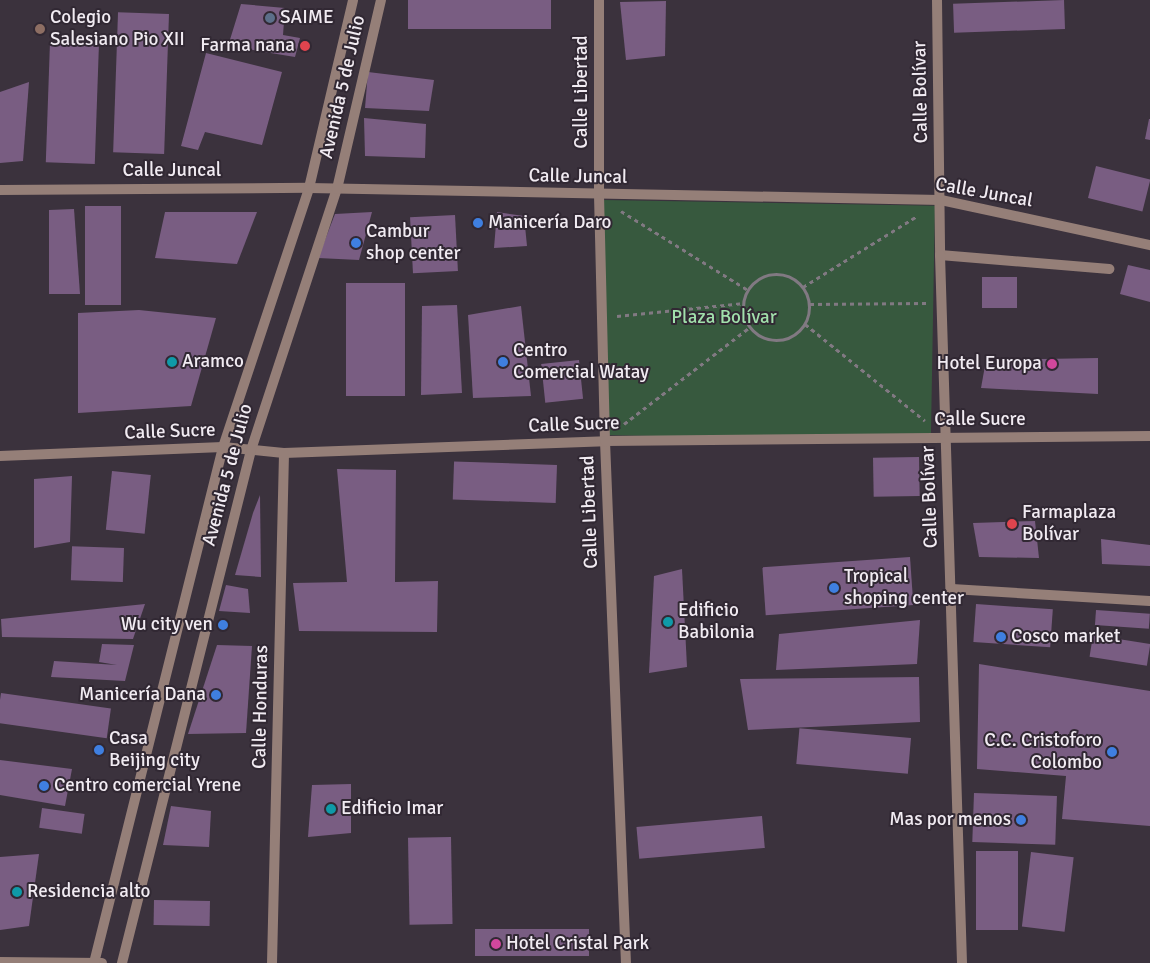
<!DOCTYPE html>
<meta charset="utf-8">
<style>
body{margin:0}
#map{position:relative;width:1150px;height:963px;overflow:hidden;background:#3b323d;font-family:Signika,sans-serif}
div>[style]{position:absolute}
.green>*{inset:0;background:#37593e;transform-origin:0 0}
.building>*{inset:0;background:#795d82;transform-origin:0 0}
.path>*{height:3px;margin-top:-1.5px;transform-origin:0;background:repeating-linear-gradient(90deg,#817982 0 4px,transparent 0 8px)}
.path>.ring{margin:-1.5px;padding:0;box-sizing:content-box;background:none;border:3px solid #817982;border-radius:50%}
.service>*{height:10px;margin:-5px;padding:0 5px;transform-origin:5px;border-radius:5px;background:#957f78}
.minor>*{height:10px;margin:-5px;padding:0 5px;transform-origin:5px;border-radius:5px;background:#957f78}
.dots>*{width:14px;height:14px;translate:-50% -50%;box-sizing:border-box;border:2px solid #312833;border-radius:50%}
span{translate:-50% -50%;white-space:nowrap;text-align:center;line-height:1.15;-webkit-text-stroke:4px #312833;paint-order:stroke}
.poi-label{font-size:19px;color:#f1ebf2}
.left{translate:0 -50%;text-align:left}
.right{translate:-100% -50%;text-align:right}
.street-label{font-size:19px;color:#f1ebf2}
.park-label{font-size:19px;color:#a1dfab}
</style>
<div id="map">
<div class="green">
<div style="left:604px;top:200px;width:331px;height:235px;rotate:1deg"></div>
</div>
<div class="building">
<div style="left:408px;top:0;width:143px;height:29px"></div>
<div style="left:1064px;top:0;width:29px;height:111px;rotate:88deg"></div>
<div style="clip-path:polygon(666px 1px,665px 56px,626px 60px,620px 2px)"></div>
<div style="clip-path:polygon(241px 4px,285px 8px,283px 35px,300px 38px,295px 57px,228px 46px)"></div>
<div style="left:169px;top:14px;width:140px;height:51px;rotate:92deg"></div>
<div style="left:99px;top:43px;width:121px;height:49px;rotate:92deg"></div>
<div style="clip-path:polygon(206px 53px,282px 72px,262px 145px,205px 132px,198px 150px,181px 146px)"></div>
<div style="clip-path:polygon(368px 72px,434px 80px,429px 111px,365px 108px)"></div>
<div style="clip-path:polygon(29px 82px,23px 161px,0 163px,0 92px)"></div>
<div style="clip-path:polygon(364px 118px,426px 124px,425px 158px,365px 156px)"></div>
<div style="clip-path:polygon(1149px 119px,1150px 119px,1150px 140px,1145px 139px)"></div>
<div style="left:1096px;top:166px;width:56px;height:33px;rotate:14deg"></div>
<div style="left:85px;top:206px;width:36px;height:99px"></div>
<div style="clip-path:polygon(74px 209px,80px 294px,49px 294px,49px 210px)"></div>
<div style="clip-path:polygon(165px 212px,257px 212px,237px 264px,155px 258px)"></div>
<div style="clip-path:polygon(372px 212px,359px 260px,318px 258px,335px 214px)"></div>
<div style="clip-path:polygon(497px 212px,524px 216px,527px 246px,494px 248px)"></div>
<div style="left:455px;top:215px;width:56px;height:45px;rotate:87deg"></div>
<div style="clip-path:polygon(1128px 265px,1150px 270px,1150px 302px,1120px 294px)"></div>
<div style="left:982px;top:277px;width:35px;height:31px"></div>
<div style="left:346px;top:283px;width:59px;height:113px"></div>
<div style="clip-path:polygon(457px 305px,462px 393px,421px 395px,422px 306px)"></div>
<div style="clip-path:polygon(521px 306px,531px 396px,473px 398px,468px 315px)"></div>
<div style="clip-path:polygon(139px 310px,216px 318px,191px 406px,78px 413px,78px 313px)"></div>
<div style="clip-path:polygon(1098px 358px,1098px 394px,981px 388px,986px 360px)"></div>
<div style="left:579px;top:360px;width:39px;height:38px;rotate:84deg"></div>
<div style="left:919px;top:457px;width:39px;height:46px;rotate:89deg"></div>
<div style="left:557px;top:465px;width:38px;height:103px;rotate:92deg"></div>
<div style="clip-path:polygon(337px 469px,396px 470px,395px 582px,438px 581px,437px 632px,299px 631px,293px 583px,347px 582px)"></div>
<div style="left:112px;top:471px;width:39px;height:59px;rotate:6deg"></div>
<div style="clip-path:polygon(72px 476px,70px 542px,34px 548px,34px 479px)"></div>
<div style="clip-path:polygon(260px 495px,261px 577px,235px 575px,253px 513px)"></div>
<div style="clip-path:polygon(1035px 521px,1039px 558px,979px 557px,973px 523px)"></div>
<div style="clip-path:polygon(1101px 539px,1150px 545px,1150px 566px,1102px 564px)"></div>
<div style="left:124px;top:548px;width:34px;height:52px;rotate:92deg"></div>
<div style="left:910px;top:557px;width:48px;height:148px;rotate:86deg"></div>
<div style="clip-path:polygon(682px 569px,687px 667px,649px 673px,654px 576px)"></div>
<div style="clip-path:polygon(226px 585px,248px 589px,250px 613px,219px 611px)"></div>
<div style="clip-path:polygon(145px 604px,133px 639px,2px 637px,1px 619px)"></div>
<div style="left:976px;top:604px;width:77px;height:38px;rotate:4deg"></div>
<div style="left:1096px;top:610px;width:54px;height:15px;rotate:4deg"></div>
<div style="clip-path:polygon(920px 620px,917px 664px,776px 670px,779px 634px)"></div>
<div style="left:1093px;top:635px;width:58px;height:22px;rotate:9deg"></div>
<div style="clip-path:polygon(102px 644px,134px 645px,125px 681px,51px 677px,54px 661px,117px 665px,99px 662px)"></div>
<div style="clip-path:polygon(217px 645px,252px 646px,246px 733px,188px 734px)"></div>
<div style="clip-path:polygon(979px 664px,1150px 691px,1150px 826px,1062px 819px,1066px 776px,977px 769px)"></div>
<div style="clip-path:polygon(919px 677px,920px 722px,748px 730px,740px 679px)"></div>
<div style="left:1px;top:693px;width:111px;height:30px;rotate:8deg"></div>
<div style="left:911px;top:738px;width:36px;height:112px;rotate:95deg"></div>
<div style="clip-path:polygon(0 760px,72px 769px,65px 806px,0 795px)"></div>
<div style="clip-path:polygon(351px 784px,351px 833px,308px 837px,312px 785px)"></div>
<div style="left:974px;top:793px;width:83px;height:49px;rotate:2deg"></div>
<div style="clip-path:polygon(171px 806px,211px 811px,209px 847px,163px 845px)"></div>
<div style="left:42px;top:808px;width:43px;height:20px;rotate:8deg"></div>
<div style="left:762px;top:816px;width:32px;height:126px;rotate:85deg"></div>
<div style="left:451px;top:837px;width:87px;height:43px;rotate:89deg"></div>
<div style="left:976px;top:851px;width:42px;height:79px"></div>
<div style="left:1031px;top:852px;width:43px;height:75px;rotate:7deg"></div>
<div style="clip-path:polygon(39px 854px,29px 926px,0 930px,0 857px)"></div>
<div style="left:154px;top:900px;width:56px;height:25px;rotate:1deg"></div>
<div style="left:589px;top:929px;width:27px;height:114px;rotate:90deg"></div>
</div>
<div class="path">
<div style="left:621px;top:211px;width:150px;rotate:31.9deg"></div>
<div class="ring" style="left:743px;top:274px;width:63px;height:63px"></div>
<div style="left:803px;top:287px;width:134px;rotate:-31.9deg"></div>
<div style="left:810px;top:304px;width:116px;rotate:-0.5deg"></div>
<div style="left:617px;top:316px;width:128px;rotate:-5.8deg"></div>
<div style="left:805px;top:324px;width:154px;rotate:38.9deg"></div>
<div style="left:624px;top:424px;width:159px;rotate:-37.6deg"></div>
</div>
<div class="service">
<div style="left:940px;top:255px;width:170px;rotate:4.7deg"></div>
</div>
<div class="minor">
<div style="left:599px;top:0;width:195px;rotate:90deg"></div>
<div style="left:599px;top:195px;width:246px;rotate:88.6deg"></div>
<div style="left:605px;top:441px;width:522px;rotate:87.7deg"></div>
<div style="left:937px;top:0;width:255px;rotate:89.3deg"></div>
<div style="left:940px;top:255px;width:708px;rotate:88.22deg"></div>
<div style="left:0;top:190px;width:309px;rotate:-0.4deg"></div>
<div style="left:309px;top:188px;width:632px;rotate:1.09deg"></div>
<div style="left:941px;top:200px;width:214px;rotate:12.2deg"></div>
<div style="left:0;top:456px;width:223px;rotate:-2.3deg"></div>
<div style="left:223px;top:447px;width:61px;rotate:5.6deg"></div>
<div style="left:284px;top:453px;width:321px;rotate:-2.1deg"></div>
<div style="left:605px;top:441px;width:545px;rotate:-0.53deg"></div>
<div style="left:952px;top:589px;width:198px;rotate:3.5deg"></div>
<div style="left:0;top:962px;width:102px;rotate:0.6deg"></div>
<div style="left:94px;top:963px;width:532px;rotate:-75.96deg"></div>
<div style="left:223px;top:447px;width:273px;rotate:-71.6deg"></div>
<div style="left:309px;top:188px;width:193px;rotate:-76.8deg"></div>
<div style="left:122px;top:963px;width:529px;rotate:-75.88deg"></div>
<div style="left:251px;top:450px;width:275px;rotate:-71.8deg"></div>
<div style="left:337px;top:189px;width:194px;rotate:-76.9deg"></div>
<div style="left:272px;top:963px;width:510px;rotate:-88.65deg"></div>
</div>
<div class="dots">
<div style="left:270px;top:18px;background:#5c6f8a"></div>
<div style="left:40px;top:29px;background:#8d6e63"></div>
<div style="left:305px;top:46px;background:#e0444e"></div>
<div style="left:478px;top:223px;background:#3f7fe0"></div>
<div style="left:356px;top:243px;background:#3f7fe0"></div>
<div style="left:172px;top:362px;background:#0f9aa8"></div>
<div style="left:503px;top:362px;background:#3f7fe0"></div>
<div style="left:1052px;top:364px;background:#d1479c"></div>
<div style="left:1012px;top:524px;background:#e0444e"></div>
<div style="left:834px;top:588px;background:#3f7fe0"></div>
<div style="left:668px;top:622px;background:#0f9aa8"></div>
<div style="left:223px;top:625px;background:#3f7fe0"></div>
<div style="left:1001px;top:637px;background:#3f7fe0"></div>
<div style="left:216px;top:695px;background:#3f7fe0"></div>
<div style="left:99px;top:750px;background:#3f7fe0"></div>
<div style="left:1112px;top:752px;background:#3f7fe0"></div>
<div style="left:44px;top:786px;background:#3f7fe0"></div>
<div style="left:331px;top:809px;background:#0f9aa8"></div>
<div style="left:1021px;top:820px;background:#3f7fe0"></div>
<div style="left:17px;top:892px;background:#0f9aa8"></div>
<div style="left:496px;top:944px;background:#d1479c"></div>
</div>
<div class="poi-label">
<span class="left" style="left:50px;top:29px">Colegio<br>Salesiano Pio XII</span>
<span class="left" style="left:280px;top:18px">SAIME</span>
<span class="right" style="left:295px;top:46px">Farma nana</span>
<span class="left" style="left:488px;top:223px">Manicería Daro</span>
<span class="left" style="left:366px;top:243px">Cambur<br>shop center</span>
<span class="left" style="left:513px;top:362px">Centro<br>Comercial Watay</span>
<span class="left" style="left:182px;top:362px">Aramco</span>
<span class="right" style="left:1042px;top:364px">Hotel Europa</span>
<span class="left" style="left:1022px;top:524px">Farmaplaza<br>Bolívar</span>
<span class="left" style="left:844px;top:588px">Tropical<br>shoping center</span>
<span class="left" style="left:678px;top:622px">Edificio<br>Babilonia</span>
<span class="right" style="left:213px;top:625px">Wu city ven</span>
<span class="left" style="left:1011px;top:637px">Cosco market</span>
<span class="right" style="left:206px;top:695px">Manicería Dana</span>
<span class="left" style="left:109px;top:750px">Casa<br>Beijing city</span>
<span class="right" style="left:1102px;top:752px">C.C. Cristoforo<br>Colombo</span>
<span class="left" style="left:54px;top:786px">Centro comercial Yrene</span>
<span class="left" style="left:341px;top:809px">Edificio Imar</span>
<span class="right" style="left:1011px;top:820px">Mas por menos</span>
<span class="left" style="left:27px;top:892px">Residencia alto</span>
<span class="left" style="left:506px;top:944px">Hotel Cristal Park</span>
</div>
<div class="street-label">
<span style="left:343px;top:87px;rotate:-77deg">Avenida 5 de Julio</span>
<span style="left:582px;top:92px;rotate:-90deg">Calle Libertad</span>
<span style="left:921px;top:92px;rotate:-91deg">Calle Bolívar</span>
<span style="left:172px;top:171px">Calle Juncal</span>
<span style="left:578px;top:177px;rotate:1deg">Calle Juncal</span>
<span style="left:984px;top:193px;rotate:10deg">Calle Juncal</span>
<span style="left:980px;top:420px">Calle Sucre</span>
<span style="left:574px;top:425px;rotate:-2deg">Calle Sucre</span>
<span style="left:170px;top:432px;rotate:-2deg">Calle Sucre</span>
<span style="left:228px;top:475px;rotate:-75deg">Avenida 5 de Julio</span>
<span style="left:930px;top:497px;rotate:-92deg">Calle Bolívar</span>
<span style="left:590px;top:512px;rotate:-92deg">Calle Libertad</span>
<span style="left:261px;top:707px;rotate:-89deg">Calle Honduras</span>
</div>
<div class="park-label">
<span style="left:724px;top:318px">Plaza Bolívar</span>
</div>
</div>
